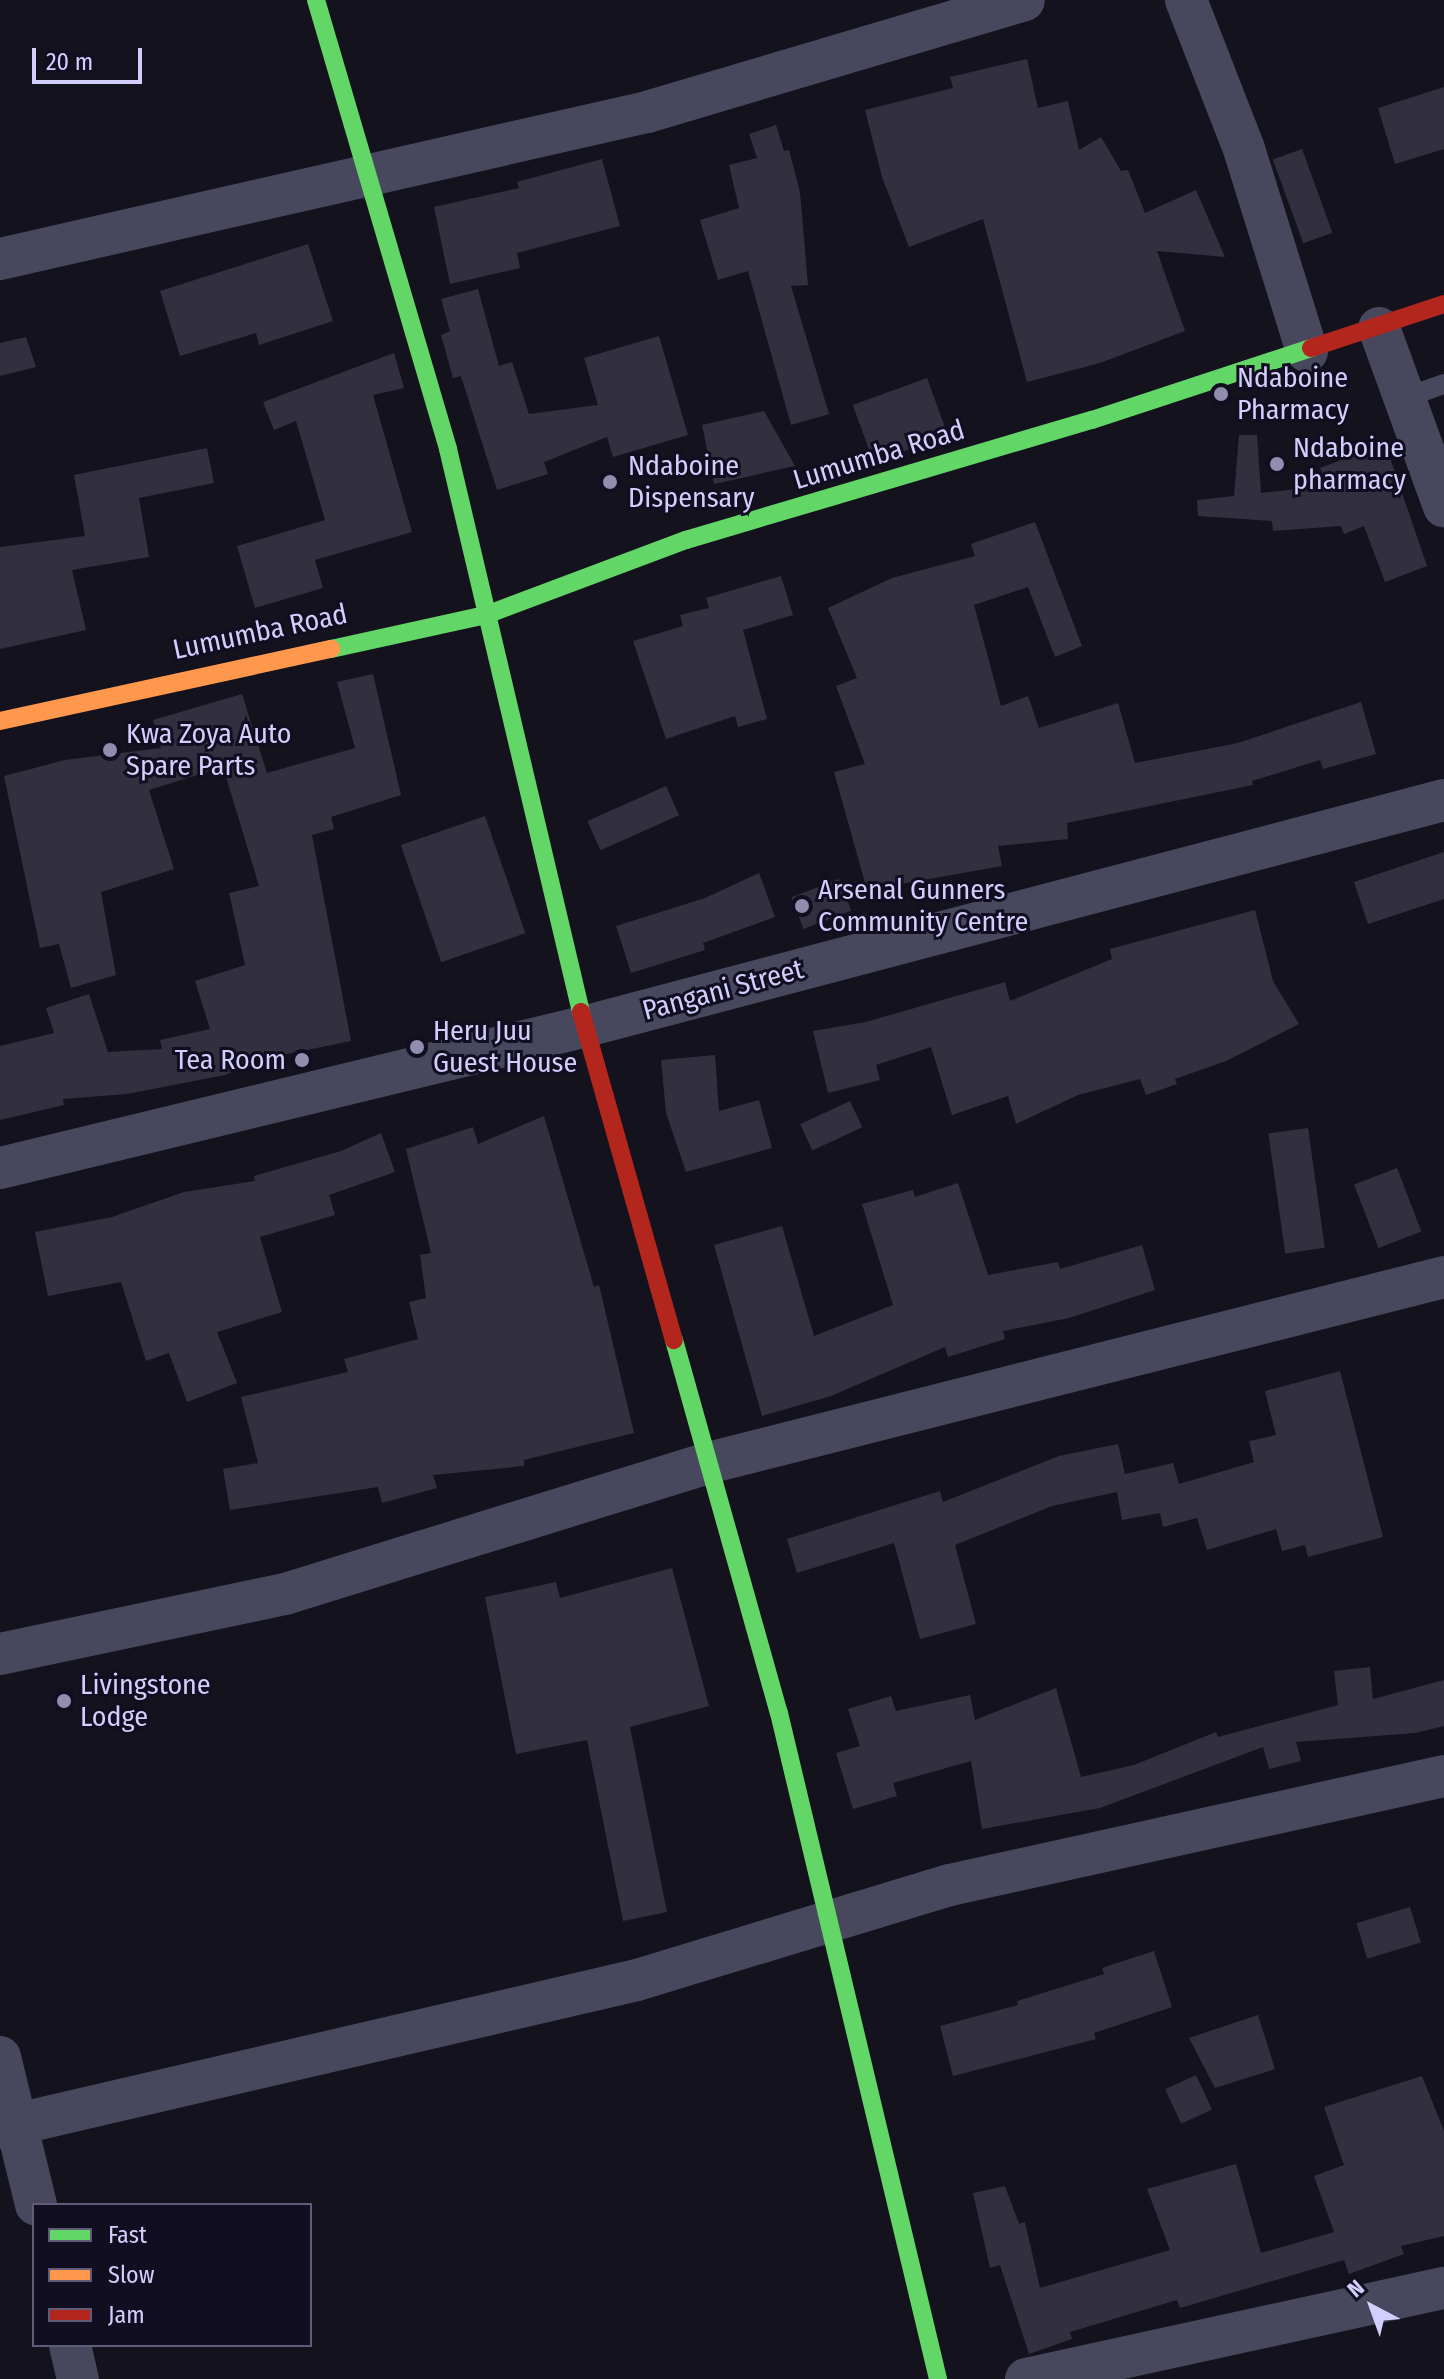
<!DOCTYPE html>
<style>
body{margin:0}
#map{position:relative;width:1444px;height:2379px;overflow:hidden;background:#14121d;font-family:"Fira Sans Condensed",sans-serif}
div>[style]{position:absolute}
.building>*{inset:0;background:#32303f;transform-origin:0 0}
.lane>*{height:20px;margin:-10px;padding:0 10px;transform-origin:10px;border-radius:10px;background:#47475d}
.street>*{height:42px;margin:-21px;padding:0 21px;transform-origin:21px;border-radius:21px;background:#47475d}
.fast>*{height:18px;margin:-9px;padding:0 9px;transform-origin:9px;border-radius:9px;background:#63d668}
.slow>*{height:18px;margin:-9px;padding:0 9px;transform-origin:9px;border-radius:9px;background:#ff974d}
.jam>*{height:18px;margin:-9px;padding:0 9px;transform-origin:9px;border-radius:9px;background:#b3261e}
.dots>*{width:22px;height:22px;translate:-50% -50%;box-sizing:border-box;border:4px solid #110e21;border-radius:50%}
span{translate:-50% -50%;white-space:nowrap;text-align:center;line-height:1.15;-webkit-text-stroke:6px #110e21;paint-order:stroke}
.poi-label{font-size:28px;color:#d3cffd}
.left{translate:0 -50%;text-align:left}
.right{translate:-100% -50%;text-align:right}
.street-label{font-size:28px;color:#d3cffd}
.legend{position:absolute;left:32px;top:2203px;width:280px;height:144px;box-sizing:border-box;background:#110e21;border:2px solid #5f5b79;margin:0;padding:10px 14px;list-style:none;font-size:24px;color:#d3cffd}
.legend li{display:flex;align-items:center;gap:16px;height:40px}
.legend b{width:40px;border:2px solid #5f5b79}
.north{position:absolute;left:1332px;top:2267px;width:80px;height:80px;-webkit-text-stroke:6px #110e21;paint-order:stroke;rotate:319deg;font-size:22px;font-weight:700;line-height:32px;text-align:center;color:#d3cffd}
.north::after{content:'';display:block;margin:auto;width:28px;height:36px;background:#d3cffd;clip-path:polygon(50% 0,100% 100%,50% 72%,0 100%)}
.scale{position:absolute;left:32px;top:48px;width:110px;height:36px;box-sizing:border-box;border:4px solid #d3cffd;border-top:0;padding-left:10px;font-size:24px;line-height:28px;white-space:nowrap;color:#d3cffd;-webkit-text-stroke:6px #110e21;paint-order:stroke}
</style>
<div id="map">
<div class="building">
<div style="clip-path:polygon(1027px 59px,1038px 108px,1068px 101px,1079px 150px,1101px 137px,1121px 171px,1128px 170px,1145px 213px,1196px 190px,1225px 257px,1157px 251px,1185px 331px,1100px 363px,1027px 382px,983px 219px,909px 247px,882px 177px,865px 110px,953px 88px,950px 77px)"></div>
<div style="clip-path:polygon(1444px 87px,1444px 149px,1395px 164px,1378px 108px)"></div>
<div style="clip-path:polygon(776px 125px,784px 151px,789px 150px,800px 192px,808px 285px,791px 286px,829px 414px,791px 425px,748px 271px,718px 280px,700px 220px,739px 208px,729px 165px,757px 158px,749px 134px)"></div>
<div style="left:1302px;top:149px;width:89px;height:31px;rotate:70deg"></div>
<div style="clip-path:polygon(602px 159px,620px 226px,517px 253px,520px 268px,450px 284px,434px 207px,519px 188px,517px 182px)"></div>
<div style="clip-path:polygon(308px 244px,333px 321px,259px 345px,256px 333px,180px 356px,160px 291px)"></div>
<div style="clip-path:polygon(478px 289px,499px 366px,512px 362px,529px 414px,598px 405px,584px 358px,659px 336px,688px 435px,613px 457px,607px 437px,544px 462px,548px 474px,497px 490px,461px 376px,453px 378px,441px 335px,450px 331px,441px 299px)"></div>
<div style="clip-path:polygon(26px 337px,36px 367px,0 376px,0 343px)"></div>
<div style="clip-path:polygon(394px 353px,404px 388px,373px 395px,412px 532px,315px 560px,323px 588px,255px 608px,237px 546px,325px 520px,296px 421px,274px 430px,263px 402px)"></div>
<div style="left:927px;top:378px;width:61px;height:79px;rotate:70deg"></div>
<div style="clip-path:polygon(764px 411px,795px 466px,714px 484px,702px 425px)"></div>
<div style="clip-path:polygon(1239px 435px,1257px 435px,1261px 493px,1327px 486px,1320px 468px,1385px 443px,1427px 566px,1385px 582px,1364px 526px,1344px 534px,1341px 526px,1273px 531px,1272px 521px,1198px 516px,1197px 500px,1234px 496px)"></div>
<div style="clip-path:polygon(207px 448px,214px 483px,139px 498px,149px 557px,72px 570px,86px 630px,0 649px,0 547px,85px 536px,74px 475px)"></div>
<div style="clip-path:polygon(1035px 522px,1082px 646px,1055px 657px,1028px 587px,974px 605px,1001px 706px,1028px 696px,1039px 728px,1118px 703px,1135px 763px,1238px 743px,1361px 702px,1376px 754px,1323px 769px,1320px 760px,1252px 781px,1253px 785px,1067px 823px,1068px 839px,998px 846px,1002px 866px,867px 890px,834px 772px,865px 764px,836px 686px,857px 678px,828px 608px,892px 578px,975px 556px,971px 544px)"></div>
<div style="clip-path:polygon(781px 576px,793px 615px,743px 630px,767px 719px,738px 727px,735px 716px,666px 739px,633px 641px,683px 626px,680px 615px,709px 608px,706px 598px)"></div>
<div style="clip-path:polygon(373px 674px,401px 795px,331px 817px,334px 829px,312px 835px,351px 1041px,258px 1060px,225px 1075px,127px 1094px,63px 1099px,64px 1105px,0 1120px,0 1046px,54px 1033px,46px 1008px,89px 994px,108px 1052px,162px 1049px,160px 1040px,210px 1029px,195px 981px,245px 965px,229px 893px,259px 886px,223px 767px,149px 790px,174px 869px,101px 892px,116px 975px,71px 988px,59px 944px,40px 948px,4px 776px,65px 760px,161px 748px,153px 720px,242px 694px,267px 773px,355px 748px,337px 682px)"></div>
<div style="left:666px;top:786px;width:32px;height:86px;rotate:66deg"></div>
<div style="left:485px;top:816px;width:124px;height:89px;rotate:71deg"></div>
<div style="clip-path:polygon(1444px 852px,1444px 899px,1368px 924px,1354px 882px)"></div>
<div style="clip-path:polygon(759px 873px,775px 917px,703px 943px,705px 950px,631px 973px,616px 926px,705px 898px)"></div>
<div style="left:839px;top:879px;width:34px;height:51px;rotate:69deg"></div>
<div style="clip-path:polygon(1255px 910px,1273px 981px,1299px 1024px,1226px 1061px,1175px 1079px,1177px 1084px,1146px 1095px,1140px 1079px,1078px 1095px,1016px 1124px,1008px 1096px,952px 1115px,931px 1047px,876px 1065px,880px 1080px,828px 1093px,813px 1031px,866px 1022px,1005px 982px,1010px 1001px,1112px 959px,1110px 949px)"></div>
<div style="clip-path:polygon(715px 1055px,719px 1111px,759px 1100px,772px 1148px,686px 1172px,666px 1113px,661px 1060px)"></div>
<div style="left:850px;top:1101px;width:29px;height:55px;rotate:65deg"></div>
<div style="clip-path:polygon(544px 1116px,594px 1287px,599px 1285px,634px 1433px,524px 1460px,524px 1466px,433px 1475px,437px 1488px,382px 1503px,378px 1487px,230px 1510px,223px 1469px,258px 1463px,241px 1397px,348px 1372px,344px 1359px,418px 1339px,409px 1302px,426px 1298px,420px 1255px,431px 1253px,406px 1149px,473px 1127px,478px 1144px)"></div>
<div style="left:1308px;top:1128px;width:121px;height:40px;rotate:82deg"></div>
<div style="clip-path:polygon(381px 1133px,395px 1172px,329px 1195px,335px 1215px,260px 1237px,282px 1312px,217px 1332px,237px 1383px,187px 1402px,169px 1353px,146px 1361px,121px 1282px,48px 1296px,35px 1232px,112px 1217px,184px 1192px,255px 1181px,254px 1176px,341px 1151px)"></div>
<div style="left:1397px;top:1168px;width:68px;height:46px;rotate:69deg"></div>
<div style="clip-path:polygon(958px 1183px,988px 1275px,1058px 1262px,1060px 1269px,1142px 1245px,1155px 1290px,1069px 1318px,1003px 1331px,1005px 1339px,948px 1357px,945px 1347px,831px 1396px,762px 1416px,714px 1245px,782px 1226px,814px 1336px,893px 1305px,862px 1204px,913px 1190px,915px 1197px)"></div>
<div style="clip-path:polygon(1340px 1371px,1383px 1537px,1308px 1557px,1305px 1545px,1282px 1551px,1276px 1529px,1207px 1550px,1197px 1518px,1163px 1527px,1160px 1513px,1122px 1520px,1117px 1492px,1052px 1506px,955px 1545px,976px 1624px,920px 1639px,894px 1543px,797px 1573px,787px 1539px,940px 1491px,943px 1502px,1059px 1456px,1118px 1444px,1125px 1474px,1173px 1463px,1179px 1484px,1254px 1462px,1249px 1441px,1276px 1435px,1265px 1391px)"></div>
<div style="clip-path:polygon(672px 1568px,709px 1706px,630px 1727px,667px 1912px,623px 1921px,587px 1740px,516px 1754px,485px 1597px,556px 1582px,560px 1598px)"></div>
<div style="clip-path:polygon(1370px 1667px,1373px 1699px,1444px 1680px,1444px 1726px,1415px 1733px,1296px 1742px,1301px 1761px,1269px 1769px,1263px 1747px,1100px 1808px,982px 1829px,971px 1761px,893px 1783px,897px 1796px,853px 1809px,836px 1753px,860px 1746px,848px 1709px,891px 1696px,896px 1711px,970px 1695px,975px 1720px,1056px 1688px,1081px 1777px,1134px 1765px,1216px 1732px,1218px 1737px,1338px 1705px,1334px 1671px)"></div>
<div style="left:1410px;top:1907px;width:37px;height:56px;rotate:73deg"></div>
<div style="clip-path:polygon(1154px 1951px,1172px 2007px,1094px 2033px,1096px 2039px,953px 2076px,940px 2026px,1018px 2005px,1017px 2001px,1104px 1974px,1102px 1968px)"></div>
<div style="clip-path:polygon(1258px 2015px,1275px 2069px,1215px 2088px,1189px 2038px)"></div>
<div style="left:1196px;top:2075px;width:38px;height:34px;rotate:65deg"></div>
<div style="clip-path:polygon(1422px 2076px,1444px 2131px,1444px 2236px,1401px 2246px,1404px 2254px,1349px 2274px,1344px 2260px,1180px 2308px,1177px 2300px,1070px 2332px,1072px 2339px,1029px 2354px,1000px 2265px,990px 2268px,973px 2193px,1005px 2186px,1019px 2224px,1025px 2222px,1040px 2288px,1170px 2250px,1147px 2189px,1236px 2164px,1261px 2253px,1334px 2232px,1314px 2176px,1344px 2165px,1324px 2107px)"></div>
</div>
<div class="lane">
<div style="left:1404px;top:398px;width:42px;rotate:-19.3deg"></div>
</div>
<div class="street">
<div style="left:1186px;top:0;width:160px;rotate:68.7deg"></div>
<div style="left:1244px;top:149px;width:212px;rotate:72.7deg"></div>
<div style="left:0;top:259px;width:663px;rotate:-12.8deg"></div>
<div style="left:647px;top:112px;width:393px;rotate:-16.5deg"></div>
<div style="left:1379px;top:328px;width:190px;rotate:70deg"></div>
<div style="left:0;top:1168px;width:600px;rotate:-13.6deg"></div>
<div style="left:583px;top:1027px;width:890px;rotate:-14.77deg"></div>
<div style="left:0;top:1654px;width:291px;rotate:-11.9deg"></div>
<div style="left:285px;top:1594px;width:443px;rotate:-17.2deg"></div>
<div style="left:708px;top:1463px;width:759px;rotate:-14.18deg"></div>
<div style="left:0;top:2057px;width:152px;rotate:76.3deg"></div>
<div style="left:0;top:2128px;width:654px;rotate:-13.08deg"></div>
<div style="left:637px;top:1980px;width:327px;rotate:-16.9deg"></div>
<div style="left:950px;top:1885px;width:506px;rotate:-12.44deg"></div>
<div style="left:70px;top:2345px;width:35px;rotate:77deg"></div>
<div style="left:1026px;top:2379px;width:428px;rotate:-12.3deg"></div>
</div>
<div class="fast">
<div style="left:316px;top:0;width:468px;rotate:73.6deg"></div>
<div style="left:448px;top:449px;width:578px;rotate:76.71deg"></div>
<div style="left:331px;top:649px;width:159px;rotate:-12.4deg"></div>
<div style="left:486px;top:615px;width:214px;rotate:-20.6deg"></div>
<div style="left:686px;top:540px;width:423px;rotate:-16.5deg"></div>
<div style="left:1092px;top:420px;width:231px;rotate:-18.2deg"></div>
<div style="left:674px;top:1340px;width:387px;rotate:74.3deg"></div>
<div style="left:779px;top:1713px;width:685px;rotate:76.57deg"></div>
</div>
<div class="slow">
<div style="left:0;top:721px;width:339px;rotate:-12.3deg"></div>
</div>
<div class="jam">
<div style="left:1311px;top:348px;width:140px;rotate:-18.3deg"></div>
<div style="left:581px;top:1012px;width:341px;rotate:74.2deg"></div>
</div>
<div class="dots">
<div style="left:1221px;top:394px;background:#908daf"></div>
<div style="left:1277px;top:464px;background:#908daf"></div>
<div style="left:610px;top:482px;background:#908daf"></div>
<div style="left:110px;top:750px;background:#908daf"></div>
<div style="left:802px;top:906px;background:#908daf"></div>
<div style="left:417px;top:1047px;background:#908daf"></div>
<div style="left:302px;top:1060px;background:#908daf"></div>
<div style="left:64px;top:1701px;background:#908daf"></div>
</div>
<div class="poi-label">
<span class="left" style="left:1237px;top:394px">Ndaboine<br>Pharmacy</span>
<span class="left" style="left:1293px;top:464px">Ndaboine<br>pharmacy</span>
<span class="left" style="left:628px;top:482px">Ndaboine<br>Dispensary</span>
<span class="left" style="left:126px;top:750px">Kwa Zoya Auto<br>Spare Parts</span>
<span class="left" style="left:818px;top:906px">Arsenal Gunners<br>Community Centre</span>
<span class="left" style="left:433px;top:1047px">Heru Juu<br>Guest House</span>
<span class="right" style="left:286px;top:1060px">Tea Room</span>
<span class="left" style="left:80px;top:1701px">Livingstone<br>Lodge</span>
</div>
<div class="street-label">
<span style="left:879px;top:455px;rotate:-17deg">Lumumba Road</span>
<span style="left:260px;top:632px;rotate:-12deg">Lumumba Road</span>
<span style="left:723px;top:990px;rotate:-15deg">Pangani Street</span>
</div>
<ul class="legend">
<li><b style="height:10px;background:#63d668"></b>Fast</li>
<li><b style="height:10px;background:#ff974d"></b>Slow</li>
<li><b style="height:10px;background:#b3261e"></b>Jam</li>
</ul>
<div class="north">N</div>
<div class="scale">20 m</div>
</div>
